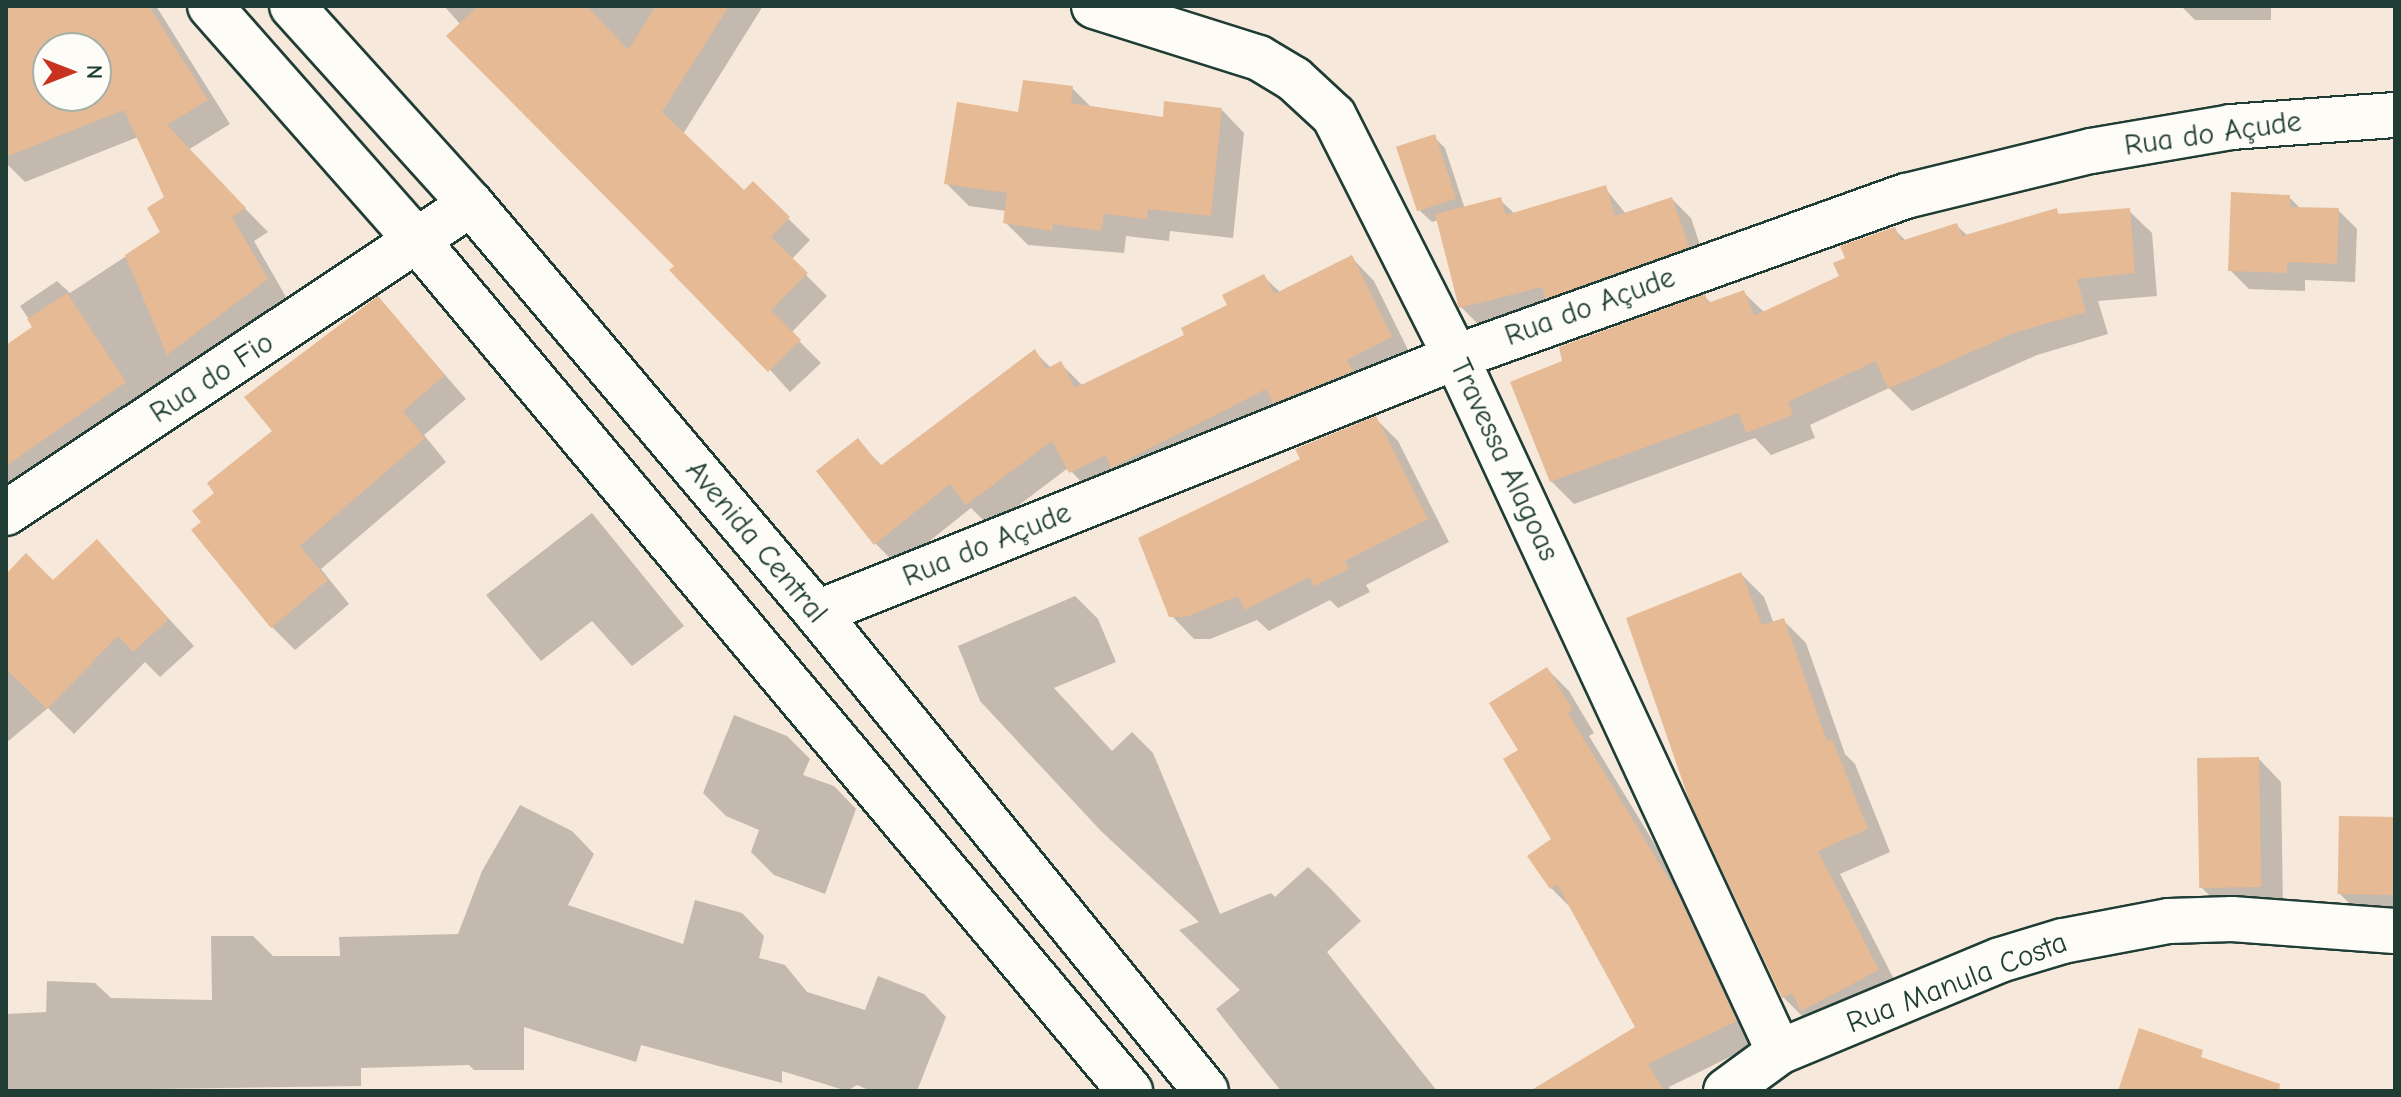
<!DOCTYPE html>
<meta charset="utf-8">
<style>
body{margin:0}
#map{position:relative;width:2401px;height:1097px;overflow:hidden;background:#f6e8da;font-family:"Comic Neue",sans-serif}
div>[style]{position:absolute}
.shadow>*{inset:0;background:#0003}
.building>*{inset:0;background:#e5ba95;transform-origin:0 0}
.roads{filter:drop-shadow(2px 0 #1f3d34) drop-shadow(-2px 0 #1f3d34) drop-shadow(0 2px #1f3d34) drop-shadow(0 -2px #1f3d34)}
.minor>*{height:44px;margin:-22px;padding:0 22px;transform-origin:22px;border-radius:22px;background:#fdfcf7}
.major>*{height:44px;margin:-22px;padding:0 22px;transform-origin:22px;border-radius:22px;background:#fdfcf7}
span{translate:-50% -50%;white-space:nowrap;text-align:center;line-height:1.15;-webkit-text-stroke:6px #fdfcf7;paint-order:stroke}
.street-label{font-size:30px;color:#1f3d34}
.frame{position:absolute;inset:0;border:8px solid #1f3d34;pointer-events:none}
.north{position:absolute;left:32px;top:32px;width:80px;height:80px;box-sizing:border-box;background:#fdfcf7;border:2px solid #a4b0a9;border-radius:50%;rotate:90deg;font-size:22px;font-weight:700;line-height:32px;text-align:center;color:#1f3d34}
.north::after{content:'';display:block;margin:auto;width:28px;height:36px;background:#c8321e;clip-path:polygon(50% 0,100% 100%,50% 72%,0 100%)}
</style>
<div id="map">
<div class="shadow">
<div style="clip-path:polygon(evenodd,6px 6px,156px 6px,230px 124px,188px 150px,268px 232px,254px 241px,290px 304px,6px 510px,6px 348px,34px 327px,20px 306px,57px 281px,70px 293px,163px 232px,167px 198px,138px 137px,25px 182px,6px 163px,6px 6px,48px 48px,96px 48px,96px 96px,48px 96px,48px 48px)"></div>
<div style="clip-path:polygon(444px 6px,763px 6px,683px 134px,744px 193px,753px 184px,810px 240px,791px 260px,827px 296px,791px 333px,821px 363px,790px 392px)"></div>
<div style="clip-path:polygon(2181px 6px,2271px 6px,2271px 20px,2195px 20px)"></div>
<div style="clip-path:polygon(1072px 88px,1093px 109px,1164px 120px,1222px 110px,1244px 133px,1233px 238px,1170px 231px,1169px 241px,1126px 236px,1124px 253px,1028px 245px,1005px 222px,1006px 211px,969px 206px,946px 183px,1020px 114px)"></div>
<div style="clip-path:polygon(1434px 137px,1445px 148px,1465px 209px,1500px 200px,1516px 215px,1605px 188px,1626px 214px,1672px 199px,1691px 218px,1707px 266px,1480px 326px,1461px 307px,1439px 220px,1432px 222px,1420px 211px)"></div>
<div style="clip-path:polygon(2289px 197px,2302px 210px,2338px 210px,2357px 229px,2355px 282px,2305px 280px,2305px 291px,2249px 289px,2230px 270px)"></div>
<div style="clip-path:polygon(2056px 211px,2061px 216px,2129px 211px,2152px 233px,2157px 296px,2098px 301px,2108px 334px,2037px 355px,1912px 411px,1889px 388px,1810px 425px,1815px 438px,1771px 455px,1755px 438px,1574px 504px,1551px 481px,1565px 362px,1705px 297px,1712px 304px,1743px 292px,1765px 313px,1842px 278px,1894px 229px,1906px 241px,1956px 225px,1968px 236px)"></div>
<div style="clip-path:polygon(1352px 258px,1374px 281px,1413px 360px,1094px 495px,1068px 468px,990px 527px,971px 508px,898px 566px,875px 543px,858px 441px,883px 467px,1035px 352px,1051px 368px,1061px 364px,1083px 386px,1187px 336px,1264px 277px,1281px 293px)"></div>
<div style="clip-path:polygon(378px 298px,466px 399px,424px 435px,446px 462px,321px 569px,349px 604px,295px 650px,272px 627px,204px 523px,217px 493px,275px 431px)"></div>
<div style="clip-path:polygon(1375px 418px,1398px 441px,1449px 542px,1366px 585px,1370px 592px,1338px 608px,1330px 600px,1269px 631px,1257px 620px,1210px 639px,1194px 639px,1171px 615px)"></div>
<div style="clip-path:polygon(592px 513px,684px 626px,632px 666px,592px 621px,541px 661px,486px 595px)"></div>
<div style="clip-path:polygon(97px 541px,194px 646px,160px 677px,145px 662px,74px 734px,48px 708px,6px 743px,6px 577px,53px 582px)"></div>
<div style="clip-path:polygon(1741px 574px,1764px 597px,1774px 624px,1783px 620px,1806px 643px,1845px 754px,1855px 764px,1890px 852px,1840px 874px,1901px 993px,1806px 1020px,1783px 997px)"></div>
<div style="clip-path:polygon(1075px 596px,1098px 619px,1116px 662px,1054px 688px,1112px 751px,1132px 732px,1153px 753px,1220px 914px,1271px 893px,1275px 897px,1308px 867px,1331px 889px,1361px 921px,1327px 952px,1437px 1091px,1281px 1091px,1216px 1009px,1240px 990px,1179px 930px,1199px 922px,1101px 831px,980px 701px,958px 646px)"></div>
<div style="clip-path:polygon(1547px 669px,1569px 691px,1594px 733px,1589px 736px,1699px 917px,1758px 1043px,1669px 1087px,1671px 1091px,1536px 1091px,1638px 1028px,1574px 911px,1551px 888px,1553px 840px,1521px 750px)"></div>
<div style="clip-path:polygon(734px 715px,787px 736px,810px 759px,803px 775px,834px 786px,856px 809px,825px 894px,774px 875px,751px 852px,759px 830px,726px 816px,703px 793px)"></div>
<div style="clip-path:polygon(2259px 759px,2281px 782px,2283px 909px,2224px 910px,2201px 887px)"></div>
<div style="clip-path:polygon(520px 805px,572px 831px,594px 854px,568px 905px,683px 944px,695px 900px,742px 913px,764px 936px,759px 958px,785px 965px,807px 992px,865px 1010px,878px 976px,924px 994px,946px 1017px,917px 1091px,871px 1091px,857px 1085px,847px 1091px,782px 1071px,782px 1083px,641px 1045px,636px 1062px,524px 1027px,524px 1070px,474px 1070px,469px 1065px,361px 1068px,361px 1086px,6px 1091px,6px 1014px,46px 1012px,47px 981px,95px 983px,111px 998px,212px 1000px,211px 936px,253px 936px,273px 956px,340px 956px,339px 937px,458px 934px,482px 871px)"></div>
<div style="clip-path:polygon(2395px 826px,2395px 916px,2362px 916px,2339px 893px)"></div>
</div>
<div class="building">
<div style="clip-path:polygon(evenodd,6px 6px,149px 6px,208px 100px,167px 125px,246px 208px,232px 217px,268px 279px,167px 355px,125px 255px,160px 232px,147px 208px,164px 197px,124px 110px,6px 157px,6px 6px,48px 48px,96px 48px,96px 96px,48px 96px,48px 48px)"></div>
<div style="clip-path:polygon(478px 6px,587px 6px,628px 50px,656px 6px,729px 6px,662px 112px,744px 190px,753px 181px,790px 217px,771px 237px,808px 273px,771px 310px,801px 340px,768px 372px,669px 270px,674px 266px,446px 36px)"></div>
<div style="clip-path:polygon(1023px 80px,1073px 86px,1071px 103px,1163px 117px,1164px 101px,1222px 108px,1211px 216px,1148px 209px,1147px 219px,1104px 214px,1101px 231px,1053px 224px,1052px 231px,1003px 223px,1007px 193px,944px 184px,957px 102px,1018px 112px)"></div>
<div style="left:1435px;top:134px;width:68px;height:41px;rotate:72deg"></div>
<div style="clip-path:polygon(1606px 185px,1615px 216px,1672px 197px,1689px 247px,1545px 299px,1542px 287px,1459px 308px,1435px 214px,1501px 197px,1506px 215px)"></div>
<div style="clip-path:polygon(2231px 192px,2290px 195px,2290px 207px,2339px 208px,2337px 264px,2287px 262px,2287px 273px,2228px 271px)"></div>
<div style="clip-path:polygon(2057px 208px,2058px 214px,2130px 208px,2135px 273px,2077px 279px,2086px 312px,2014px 333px,1888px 389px,1876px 361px,1788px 402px,1793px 415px,1746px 433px,1739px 413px,1550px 482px,1510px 382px,1562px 361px,1559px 347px,1705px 294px,1708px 303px,1744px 290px,1754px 316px,1839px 276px,1833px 263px,1845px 258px,1840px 246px,1895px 227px,1901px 241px,1957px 223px,1962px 236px)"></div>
<div style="clip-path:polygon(1352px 255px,1392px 337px,1347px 360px,1353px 371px,1273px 403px,1266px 389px,1111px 468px,1106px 455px,1069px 473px,1052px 441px,966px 505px,950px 484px,874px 545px,816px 471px,858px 438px,880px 466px,1035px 349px,1046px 369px,1061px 361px,1075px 388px,1184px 335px,1181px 328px,1227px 305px,1222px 295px,1264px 274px,1274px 294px)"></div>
<div style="clip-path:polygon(67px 293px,126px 382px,6px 466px,6px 345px,32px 327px,27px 319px)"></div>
<div style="clip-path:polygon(378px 296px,445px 375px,403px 411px,425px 438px,300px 546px,328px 580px,271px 628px,191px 530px,201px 522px,192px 511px,214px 493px,207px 483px,272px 431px,244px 397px)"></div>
<div style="clip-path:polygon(1376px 416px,1428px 519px,1345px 561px,1349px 569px,1314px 586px,1309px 577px,1245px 610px,1238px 596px,1186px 617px,1169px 617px,1138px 538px,1300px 459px,1295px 449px)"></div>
<div style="clip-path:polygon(97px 539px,169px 619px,133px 652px,118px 636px,47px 709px,6px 669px,6px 574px,26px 553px,53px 580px)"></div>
<div style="clip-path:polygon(1741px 572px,1762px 625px,1784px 618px,1827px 741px,1832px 739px,1868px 829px,1818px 851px,1879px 970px,1801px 1011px,1792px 993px,1782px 998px,1689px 800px,1626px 618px)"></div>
<div style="clip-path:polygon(1547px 667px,1573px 710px,1568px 713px,1677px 893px,1737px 1021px,1648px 1064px,1664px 1091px,1530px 1091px,1635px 1027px,1557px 884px,1550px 889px,1527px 856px,1551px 839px,1503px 759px,1518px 750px,1489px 703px)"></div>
<div style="left:2259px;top:757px;width:130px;height:62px;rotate:89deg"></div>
<div style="left:2339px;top:816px;width:56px;height:78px;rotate:1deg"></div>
<div style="clip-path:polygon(2139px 1028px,2203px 1050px,2201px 1057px,2280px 1084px,2279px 1091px,2118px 1091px)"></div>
</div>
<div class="roads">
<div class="minor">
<div style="left:1094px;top:6px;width:173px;rotate:17.5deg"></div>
<div style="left:1259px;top:58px;width:41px;rotate:31deg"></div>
<div style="left:1294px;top:79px;width:54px;rotate:42.8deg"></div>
<div style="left:1334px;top:116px;width:270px;rotate:63.2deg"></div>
<div style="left:1456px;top:357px;width:766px;rotate:65.07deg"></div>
<div style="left:6px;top:513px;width:558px;rotate:-33.6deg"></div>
<div style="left:817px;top:613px;width:688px;rotate:-21.83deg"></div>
<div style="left:1456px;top:357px;width:478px;rotate:-19.7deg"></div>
<div style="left:1906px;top:196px;width:190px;rotate:-13.7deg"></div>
<div style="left:2091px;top:151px;width:142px;rotate:-9.7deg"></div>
<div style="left:2231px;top:127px;width:164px;rotate:-4.2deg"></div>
<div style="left:1726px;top:1091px;width:66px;rotate:-36.3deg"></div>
<div style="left:1779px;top:1052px;width:239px;rotate:-22.6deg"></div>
<div style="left:2000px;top:960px;width:66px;rotate:-16.8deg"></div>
<div style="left:2063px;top:941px;width:108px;rotate:-10.7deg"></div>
<div style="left:2169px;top:921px;width:63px;rotate:-1.8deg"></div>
<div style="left:2232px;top:919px;width:163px;rotate:4.2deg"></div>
</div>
<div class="major">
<div style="left:210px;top:6px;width:316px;rotate:48.6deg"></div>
<div style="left:419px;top:243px;width:1107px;rotate:50.02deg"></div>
<div style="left:292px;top:6px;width:267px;rotate:47.9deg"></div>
<div style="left:471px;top:204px;width:536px;rotate:49.77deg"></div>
<div style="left:817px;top:613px;width:616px;rotate:50.86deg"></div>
</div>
</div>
<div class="street-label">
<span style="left:2213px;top:134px;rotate:-8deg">Rua do Açude</span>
<span style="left:1590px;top:307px;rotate:-20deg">Rua do Açude</span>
<span style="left:212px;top:378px;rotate:-33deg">Rua do Fio</span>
<span style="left:1504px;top:460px;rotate:65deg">Travessa Alagoas</span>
<span style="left:756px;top:542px;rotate:50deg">Avenida Central</span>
<span style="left:987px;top:545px;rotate:-22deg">Rua do Açude</span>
<span style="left:1957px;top:983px;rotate:-21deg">Rua Manula Costa</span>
</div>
<div class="frame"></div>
<div class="north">N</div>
</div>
